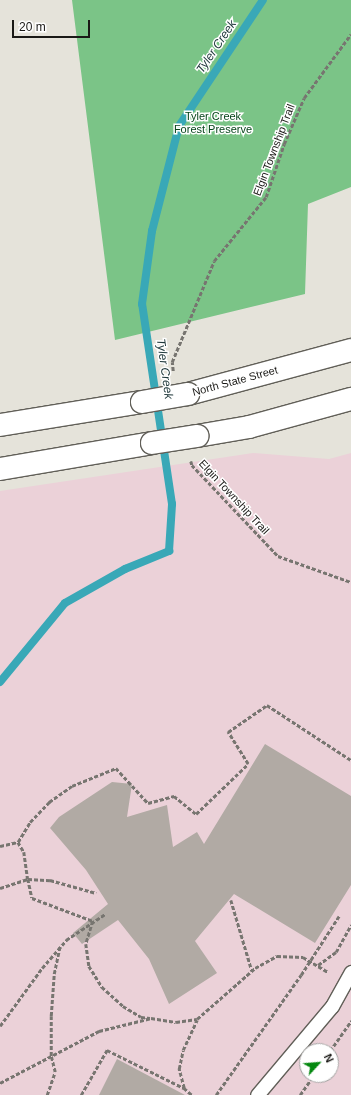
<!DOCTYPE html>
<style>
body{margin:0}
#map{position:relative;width:351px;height:1095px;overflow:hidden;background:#e5e3da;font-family:Helvetica,sans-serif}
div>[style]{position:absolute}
.education>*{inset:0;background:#ebd1d8}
.green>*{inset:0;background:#7bc487}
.stream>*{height:8px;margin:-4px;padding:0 4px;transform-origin:4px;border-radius:4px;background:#39a8b7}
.building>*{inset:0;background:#b1aaa4}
.path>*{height:2.5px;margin-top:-1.25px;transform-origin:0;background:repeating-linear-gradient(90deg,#777570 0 4px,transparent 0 6px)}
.roads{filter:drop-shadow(1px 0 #615f58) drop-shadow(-1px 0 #615f58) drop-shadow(0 1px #615f58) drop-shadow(0 -1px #615f58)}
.lane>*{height:13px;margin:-6.5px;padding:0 6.5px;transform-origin:6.5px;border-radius:6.5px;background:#fff}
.primary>*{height:22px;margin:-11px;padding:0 11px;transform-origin:11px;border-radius:11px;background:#fff}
.bridges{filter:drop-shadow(1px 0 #615f58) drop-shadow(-1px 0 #615f58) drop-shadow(0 1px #615f58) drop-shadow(0 -1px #615f58)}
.primary-bridge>*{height:22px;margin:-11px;padding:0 11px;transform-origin:11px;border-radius:11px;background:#fff}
span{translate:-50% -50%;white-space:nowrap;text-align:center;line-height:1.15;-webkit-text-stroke:3px #fff;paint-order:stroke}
.park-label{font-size:11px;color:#06451a}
.street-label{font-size:11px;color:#1a1916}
.water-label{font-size:12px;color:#20393c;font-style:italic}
.north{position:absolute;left:299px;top:1043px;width:40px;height:40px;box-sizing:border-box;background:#fff;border:1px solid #a3a3a2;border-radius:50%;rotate:64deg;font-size:11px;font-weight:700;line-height:16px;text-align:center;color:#1a1916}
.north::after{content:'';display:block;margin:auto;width:14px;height:18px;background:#04880f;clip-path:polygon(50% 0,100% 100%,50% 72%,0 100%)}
.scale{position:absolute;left:12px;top:20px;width:78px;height:18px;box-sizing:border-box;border:2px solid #1a1916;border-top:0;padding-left:5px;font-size:12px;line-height:14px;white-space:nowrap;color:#1a1916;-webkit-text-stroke:3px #fff;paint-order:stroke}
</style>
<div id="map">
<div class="education">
<div style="clip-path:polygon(evenodd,253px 453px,329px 459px,351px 453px,351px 1095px,0 1095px,0 491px,253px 453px,307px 1051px,331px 1051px,331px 1075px,307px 1075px,307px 1051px)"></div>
</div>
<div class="green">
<div style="clip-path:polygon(72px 0,351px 0,351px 187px,308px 204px,305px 294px,115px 340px)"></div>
</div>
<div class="stream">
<div style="left:0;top:682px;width:102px;rotate:-50.6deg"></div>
<div style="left:65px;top:603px;width:69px;rotate:-29.5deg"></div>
<div style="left:125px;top:569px;width:48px;rotate:-22.2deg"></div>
<div style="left:169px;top:551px;width:47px;rotate:-86.3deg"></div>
<div style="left:172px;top:504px;width:202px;rotate:-98.5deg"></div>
<div style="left:142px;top:304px;width:74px;rotate:-82.2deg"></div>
<div style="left:152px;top:231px;width:108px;rotate:-75.6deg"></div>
<div style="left:179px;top:126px;width:151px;rotate:-56.3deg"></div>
</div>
<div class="building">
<div style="clip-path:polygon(265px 744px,351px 796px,351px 885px,315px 943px,234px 894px,195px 941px,217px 973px,169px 1004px,149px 959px,118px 920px,82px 944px,73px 933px,108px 904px,86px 870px,50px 828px,59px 817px,112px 782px,132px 784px,127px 817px,167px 805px,173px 847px,197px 832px,204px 844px)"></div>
<div style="clip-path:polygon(117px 1059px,185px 1095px,99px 1095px)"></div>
</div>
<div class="path">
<div style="left:173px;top:371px;width:9px;rotate:-96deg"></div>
<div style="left:172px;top:362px;width:109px;rotate:-67.4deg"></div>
<div style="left:214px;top:261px;width:82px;rotate:-50.9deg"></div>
<div style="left:266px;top:197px;width:56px;rotate:-71.2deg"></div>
<div style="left:284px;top:144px;width:50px;rotate:-66.5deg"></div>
<div style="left:304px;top:98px;width:79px;rotate:-53.7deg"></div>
<div style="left:191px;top:461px;width:4px;rotate:76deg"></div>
<div style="left:192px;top:465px;width:125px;rotate:46.6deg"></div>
<div style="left:278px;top:556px;width:77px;rotate:19.6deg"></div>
<div style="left:18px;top:842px;width:12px;rotate:59deg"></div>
<div style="left:24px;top:852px;width:27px;rotate:82deg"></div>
<div style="left:28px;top:879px;width:22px;rotate:3deg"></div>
<div style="left:50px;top:880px;width:48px;rotate:15.8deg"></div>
<div style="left:0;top:846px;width:18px;rotate:-13deg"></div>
<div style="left:18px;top:842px;width:23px;rotate:-59deg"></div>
<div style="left:30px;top:822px;width:28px;rotate:-46deg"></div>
<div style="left:49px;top:802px;width:28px;rotate:-35deg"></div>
<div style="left:72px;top:786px;width:48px;rotate:-22.2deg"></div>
<div style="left:116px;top:768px;width:47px;rotate:47.6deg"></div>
<div style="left:148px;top:803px;width:27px;rotate:-15deg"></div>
<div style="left:174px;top:796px;width:28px;rotate:39deg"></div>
<div style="left:196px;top:814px;width:72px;rotate:-43.9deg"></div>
<div style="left:248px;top:764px;width:38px;rotate:-122deg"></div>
<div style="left:228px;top:732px;width:47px;rotate:-34.7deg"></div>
<div style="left:267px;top:705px;width:100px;rotate:33.2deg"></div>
<div style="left:0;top:888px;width:29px;rotate:-18deg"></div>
<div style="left:28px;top:879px;width:19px;rotate:78deg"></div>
<div style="left:32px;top:898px;width:65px;rotate:20.7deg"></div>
<div style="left:93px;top:921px;width:24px;rotate:107deg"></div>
<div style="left:86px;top:944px;width:22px;rotate:82deg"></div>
<div style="left:89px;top:966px;width:25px;rotate:58deg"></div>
<div style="left:102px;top:987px;width:28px;rotate:42deg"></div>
<div style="left:123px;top:1006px;width:21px;rotate:31deg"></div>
<div style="left:141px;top:1017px;width:9px;rotate:6deg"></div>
<div style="left:231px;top:900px;width:74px;rotate:73.5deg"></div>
<div style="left:318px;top:965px;width:22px;rotate:-36deg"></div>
<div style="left:336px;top:952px;width:31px;rotate:-61deg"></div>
<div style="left:0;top:1026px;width:72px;rotate:-54.1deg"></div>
<div style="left:42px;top:968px;width:37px;rotate:-49deg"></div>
<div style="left:66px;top:940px;width:47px;rotate:-33.7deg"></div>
<div style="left:330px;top:1051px;width:37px;rotate:-55deg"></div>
<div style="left:0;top:1083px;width:112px;rotate:-27.7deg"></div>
<div style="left:99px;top:1031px;width:54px;rotate:-14deg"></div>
<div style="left:151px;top:1018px;width:25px;rotate:9deg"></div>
<div style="left:176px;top:1022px;width:21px;rotate:-8deg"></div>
<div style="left:197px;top:1019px;width:77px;rotate:-41.3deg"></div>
<div style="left:255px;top:968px;width:25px;rotate:-29deg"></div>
<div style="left:277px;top:956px;width:26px;rotate:2deg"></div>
<div style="left:303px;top:957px;width:29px;rotate:31deg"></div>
<div style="left:184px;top:1088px;width:20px;rotate:-105deg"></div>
<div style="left:179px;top:1069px;width:19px;rotate:-78deg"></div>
<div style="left:183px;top:1050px;width:33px;rotate:-65deg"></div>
<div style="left:47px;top:1095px;width:24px;rotate:-71deg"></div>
<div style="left:55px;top:1072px;width:16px;rotate:-104deg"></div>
<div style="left:51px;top:1056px;width:40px;rotate:-90deg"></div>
<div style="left:51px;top:1016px;width:42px;rotate:-85.9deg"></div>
<div style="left:54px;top:974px;width:29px;rotate:-78deg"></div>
<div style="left:81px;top:1095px;width:52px;rotate:-60deg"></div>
<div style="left:107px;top:1050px;width:86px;rotate:26.3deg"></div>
<div style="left:184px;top:1088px;width:11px;rotate:41deg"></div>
<div style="left:216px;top:1095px;width:147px;rotate:-54.7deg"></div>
<div style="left:301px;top:975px;width:70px;rotate:-57.2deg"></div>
<div style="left:300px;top:1095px;width:24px;rotate:-55deg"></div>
</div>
<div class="roads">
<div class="lane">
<div style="left:257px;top:1095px;width:116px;rotate:-49.9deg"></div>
<div style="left:332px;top:1006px;width:39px;rotate:-61deg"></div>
</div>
<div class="primary">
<div style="left:188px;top:394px;width:169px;rotate:-15.1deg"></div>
<div style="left:0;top:425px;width:144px;rotate:-9.2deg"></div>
<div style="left:197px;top:436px;width:53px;rotate:-9.8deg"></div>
<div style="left:249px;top:427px;width:106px;rotate:-15.4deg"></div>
<div style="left:0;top:469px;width:154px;rotate:-9.7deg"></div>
</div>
</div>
<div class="bridges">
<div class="primary-bridge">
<div style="left:142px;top:402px;width:47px;rotate:-9.9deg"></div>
<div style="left:152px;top:443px;width:46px;rotate:-8.8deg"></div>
</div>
</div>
<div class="park-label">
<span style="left:213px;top:123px">Tyler Creek<br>Forest Preserve</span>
</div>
<div class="street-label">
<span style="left:274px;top:150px;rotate:-69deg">Elgin Township Trail</span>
<span style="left:235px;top:381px;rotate:-15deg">North State Street</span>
<span style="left:234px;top:497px;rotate:47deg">Elgin Township Trail</span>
</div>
<div class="water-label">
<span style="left:217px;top:47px;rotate:-56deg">Tyler Creek</span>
<span style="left:164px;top:369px;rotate:82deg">Tyler Creek</span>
</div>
<div class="north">N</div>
<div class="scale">20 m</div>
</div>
